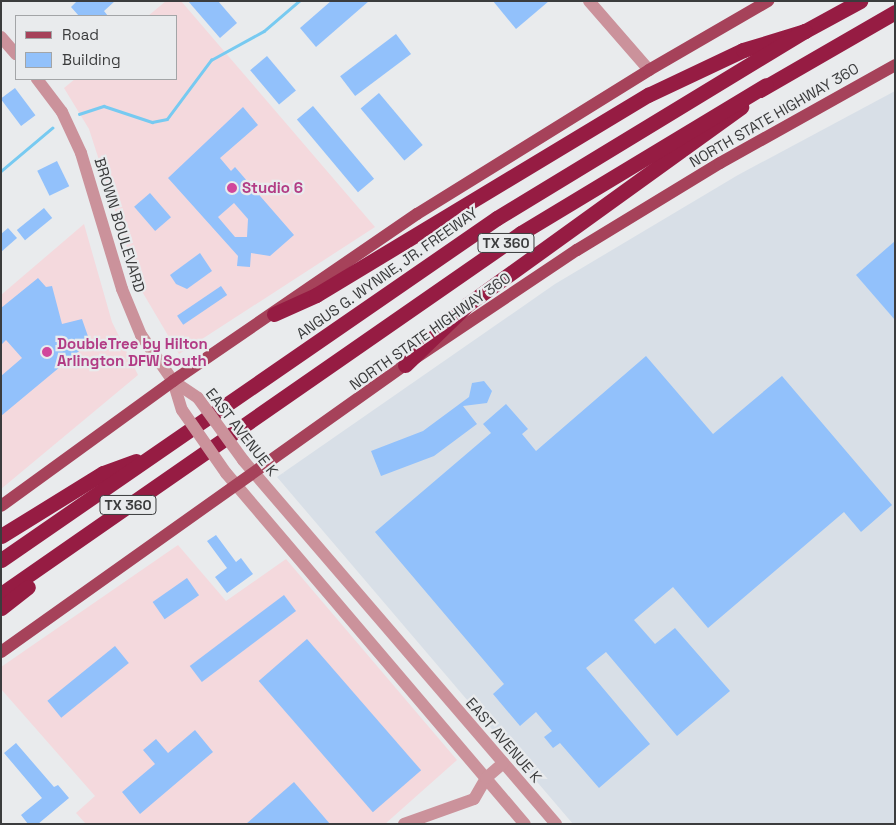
<!DOCTYPE html>
<style>
body{margin:0}
#map{position:relative;width:896px;height:825px;overflow:hidden;background:#e9ebed;font-family:"Space Grotesk",sans-serif}
div>[style]{position:absolute}
.commercial>*{inset:0;background:#f4d9dd}
.built>*{inset:0;background:#d8dfe7}
.stream>*{height:2.5px;margin:-1.25px;padding:0 1.25px;transform-origin:1.25px;border-radius:1.25px;background:#77caf1}
.building>*{inset:0;background:#92c1fb;transform-origin:0 0}
.minor>*{height:12px;margin:-6px;padding:0 6px;transform-origin:6px;border-radius:6px;background:#cb929b}
.major>*{height:12px;margin:-6px;padding:0 6px;transform-origin:6px;border-radius:6px;background:#a6425a}
.highway>*{height:15px;margin:-7.5px;padding:0 7.5px;transform-origin:7.5px;border-radius:7.5px;background:#961c43}
.minor-bridge>*{height:12px;margin:-6px;padding:0 6px;transform-origin:6px;border-radius:6px;background:#cb929b}
.dots>*{width:14px;height:14px;translate:-50% -50%;box-sizing:border-box;border:2px solid #e9ebed;border-radius:50%}
span{translate:-50% -50%;white-space:nowrap;text-align:center;line-height:1.15;-webkit-text-stroke:4.5px #e9ebed;paint-order:stroke}
.shield-label span{padding:1px 4px;background:#e9ebed;border:1px solid;border-radius:4px;-webkit-text-stroke-width:0}
.shield-label{font-size:14px;color:#3b3c3d;font-weight:700}
.street-label{font-size:15px;color:#3b3c3d}
.hotel-label{font-size:15px;color:#b23c85;font-weight:700}
.left{translate:0 -50%;text-align:left}
.frame{position:absolute;inset:0;border:2px solid #3b3c3d;pointer-events:none}
.legend{position:absolute;left:15px;top:15px;width:162px;height:65px;box-sizing:border-box;background:#e9ebed;border:1px solid #a3a5a7;margin:0;padding:6px 9px;list-style:none;font-size:15px;color:#3b3c3d}
.legend li{display:flex;align-items:center;gap:10px;height:25px}
.legend b{width:25px;border:1px solid #a3a5a7}
</style>
<div id="map">
<div class="commercial">
<div style="clip-path:polygon(166px 1px,181px 1px,375px 227px,179px 354px,140px 288px,89px 129px,64px 88px,75px 79px,176px 79px,176px 16px,148px 16px)"></div>
<div style="clip-path:polygon(84px 224px,112px 322px,138px 375px,1px 489px,1px 295px)"></div>
<div style="clip-path:polygon(178px 545px,226px 601px,286px 559px,457px 760px,385px 824px,86px 824px,76px 813px,95px 796px,1px 689px,1px 667px)"></div>
</div>
<div class="built">
<div style="clip-path:polygon(895px 91px,895px 824px,573px 824px,277px 477px,555px 284px,738px 175px)"></div>
</div>
<div class="stream">
<div style="left:79px;top:114px;width:26px;rotate:-18deg"></div>
<div style="left:104px;top:106px;width:51px;rotate:18.4deg"></div>
<div style="left:152px;top:122px;width:15px;rotate:-11deg"></div>
<div style="left:167px;top:119px;width:74px;rotate:-53.3deg"></div>
<div style="left:211px;top:60px;width:60px;rotate:-28.7deg"></div>
<div style="left:264px;top:31px;width:46px;rotate:-40.6deg"></div>
<div style="left:1px;top:171px;width:67px;rotate:-40.1deg"></div>
</div>
<div class="building">
<div style="clip-path:polygon(77px 1px,115px 1px,104px 11px,108px 16px,79px 16px,71px 7px)"></div>
<div style="clip-path:polygon(188px 1px,218px 1px,237px 23px,220px 38px)"></div>
<div style="clip-path:polygon(331px 1px,369px 1px,316px 47px,300px 28px)"></div>
<div style="clip-path:polygon(493px 1px,549px 1px,516px 29px)"></div>
<div style="left:396px;top:34px;width:25px;height:70px;rotate:53deg"></div>
<div style="left:267px;top:56px;width:45px;height:22px;rotate:50deg"></div>
<div style="left:15px;top:88px;width:34px;height:18px;rotate:53deg"></div>
<div style="left:379px;top:93px;width:68px;height:24px;rotate:50deg"></div>
<div style="left:313px;top:106px;width:95px;height:21px;rotate:50deg"></div>
<div style="clip-path:polygon(evenodd,243px 107px,258px 125px,220px 158px,231px 171px,235px 167px,294px 235px,270px 256px,251px 253px,250px 267px,237px 266px,238px 256px,168px 178px,243px 107px,234px 203px,248px 219px,247px 237px,235px 237px,218px 217px,234px 203px)"></div>
<div style="left:57px;top:161px;width:28px;height:22px;rotate:64deg"></div>
<div style="left:150px;top:193px;width:32px;height:21px;rotate:49deg"></div>
<div style="left:44px;top:208px;width:13px;height:35px;rotate:51deg"></div>
<div style="clip-path:polygon(8px 228px,17px 238px,1px 252px,1px 234px)"></div>
<div style="clip-path:polygon(895px 241px,895px 320px,856px 275px)"></div>
<div style="clip-path:polygon(200px 253px,212px 271px,187px 289px,176px 284px,170px 275px)"></div>
<div style="clip-path:polygon(38px 278px,46px 287px,52px 286px,62px 324px,82px 319px,90px 342px,1px 416px,1px 376px,22px 358px,6px 340px,1px 345px,1px 308px)"></div>
<div style="left:221px;top:286px;width:11px;height:53px;rotate:56deg"></div>
<div style="clip-path:polygon(646px 356px,713px 434px,782px 376px,892px 505px,861px 532px,844px 512px,708px 628px,673px 587px,634px 620px,655px 644px,675px 628px,730px 691px,677px 736px,606px 652px,586px 668px,650px 744px,599px 788px,560px 743px,553px 748px,544px 737px,552px 731px,536px 712px,520px 726px,493px 694px,504px 684px,375px 532px,491px 433px,483px 424px,506px 404px,528px 429px,522px 434px,536px 451px)"></div>
<div style="clip-path:polygon(484px 381px,492px 391px,487px 403px,463px 406px,477px 424px,434px 456px,381px 476px,371px 451px,423px 431px,469px 397px,472px 383px)"></div>
<div style="clip-path:polygon(216px 535px,236px 562px,241px 558px,253px 574px,227px 593px,215px 577px,227px 568px,207px 541px)"></div>
<div style="left:187px;top:578px;width:21px;height:42px;rotate:55deg"></div>
<div style="left:284px;top:595px;width:20px;height:118px;rotate:53deg"></div>
<div style="left:307px;top:639px;width:174px;height:64px;rotate:49deg"></div>
<div style="left:115px;top:646px;width:22px;height:87px;rotate:51deg"></div>
<div style="clip-path:polygon(195px 730px,213px 752px,140px 814px,122px 792px,155px 764px,143px 750px,156px 739px,168px 753px)"></div>
<div style="clip-path:polygon(16px 743px,54px 787px,58px 785px,69px 798px,38px 824px,28px 824px,21px 815px,42px 798px,4px 753px)"></div>
<div style="clip-path:polygon(294px 782px,330px 824px,246px 824px)"></div>
</div>
<div class="minor">
<div style="left:589px;top:1px;width:91px;rotate:49deg"></div>
<div style="left:1px;top:37px;width:23px;rotate:49deg"></div>
<div style="left:37px;top:79px;width:41px;rotate:52.9deg"></div>
<div style="left:62px;top:112px;width:45px;rotate:65.1deg"></div>
<div style="left:81px;top:153px;width:142px;rotate:73.2deg"></div>
<div style="left:122px;top:289px;width:50px;rotate:67.6deg"></div>
<div style="left:141px;top:335px;width:56px;rotate:55.2deg"></div>
<div style="left:173px;top:381px;width:30px;rotate:34deg"></div>
<div style="left:173px;top:381px;width:30px;rotate:73deg"></div>
<div style="left:243px;top:460px;width:480px;rotate:49.3deg"></div>
<div style="left:226px;top:473px;width:461px;rotate:49.6deg"></div>
<div style="left:404px;top:824px;width:74px;rotate:-19.7deg"></div>
<div style="left:474px;top:799px;width:24px;rotate:-60deg"></div>
<div style="left:486px;top:778px;width:23px;rotate:-41deg"></div>
</div>
<div class="major">
<div style="left:1px;top:506px;width:213px;rotate:-36deg"></div>
<div style="left:173px;top:381px;width:296px;rotate:-34.4deg"></div>
<div style="left:417px;top:214px;width:273px;rotate:-31.8deg"></div>
<div style="left:649px;top:70px;width:138px;rotate:-30.1deg"></div>
<div style="left:1px;top:652px;width:496px;rotate:-35.4deg"></div>
<div style="left:405px;top:365px;width:207px;rotate:-33.8deg"></div>
<div style="left:577px;top:250px;width:167px;rotate:-31.3deg"></div>
<div style="left:720px;top:163px;width:201px;rotate:-29.2deg"></div>
</div>
<div class="highway">
<div style="left:760px;top:90px;width:156px;rotate:-30deg"></div>
<div style="left:274px;top:314px;width:46px;rotate:-24.3deg"></div>
<div style="left:316px;top:295px;width:388px;rotate:-31.1deg"></div>
<div style="left:648px;top:95px;width:105px;rotate:-25.3deg"></div>
<div style="left:743px;top:50px;width:65px;rotate:-17deg"></div>
<div style="left:805px;top:31px;width:63px;rotate:-28.6deg"></div>
<div style="left:405px;top:365px;width:88px;rotate:-44.1deg"></div>
<div style="left:468px;top:304px;width:337px;rotate:-35.8deg"></div>
<div style="left:1px;top:536px;width:120px;rotate:-31.7deg"></div>
<div style="left:103px;top:473px;width:35px;rotate:-20deg"></div>
<div style="left:1px;top:560px;width:602px;rotate:-34.59deg"></div>
<div style="left:497px;top:218px;width:360px;rotate:-31.3deg"></div>
<div style="left:1px;top:594px;width:633px;rotate:-34.77deg"></div>
<div style="left:521px;top:233px;width:286px;rotate:-31.1deg"></div>
<div style="left:1px;top:608px;width:34px;rotate:-38deg"></div>
</div>
<div class="minor-bridge">
<div style="left:198px;top:398px;width:77px;rotate:54deg"></div>
<div style="left:182px;top:410px;width:77px;rotate:55.1deg"></div>
</div>
<div class="dots">
<div style="left:232px;top:188px;background:#d1479c"></div>
<div style="left:47px;top:352px;background:#d1479c"></div>
</div>
<div class="shield-label">
<span style="left:506px;top:243px">TX 360</span>
<span style="left:128px;top:505px">TX 360</span>
</div>
<div class="street-label">
<span style="left:774px;top:115px;rotate:-30deg">NORTH STATE HIGHWAY 360</span>
<span style="left:120px;top:225px;rotate:73deg">BROWN BOULEVARD</span>
<span style="left:387px;top:273px;rotate:-35deg">ANGUS G. WYNNE, JR. FREEWAY</span>
<span style="left:430px;top:331px;rotate:-35deg">NORTH STATE HIGHWAY 360</span>
<span style="left:242px;top:432px;rotate:52deg">EAST AVENUE K</span>
<span style="left:504px;top:740px;rotate:49deg">EAST AVENUE K</span>
</div>
<div class="hotel-label">
<span class="left" style="left:242px;top:188px">Studio 6</span>
<span class="left" style="left:57px;top:352px">DoubleTree by Hilton<br>Arlington DFW South</span>
</div>
<div class="frame"></div>
<ul class="legend">
<li><b style="height:6px;background:#a6425a"></b>Road</li>
<li><b style="height:14px;background:#92c1fb"></b>Building</li>
</ul>
</div>
